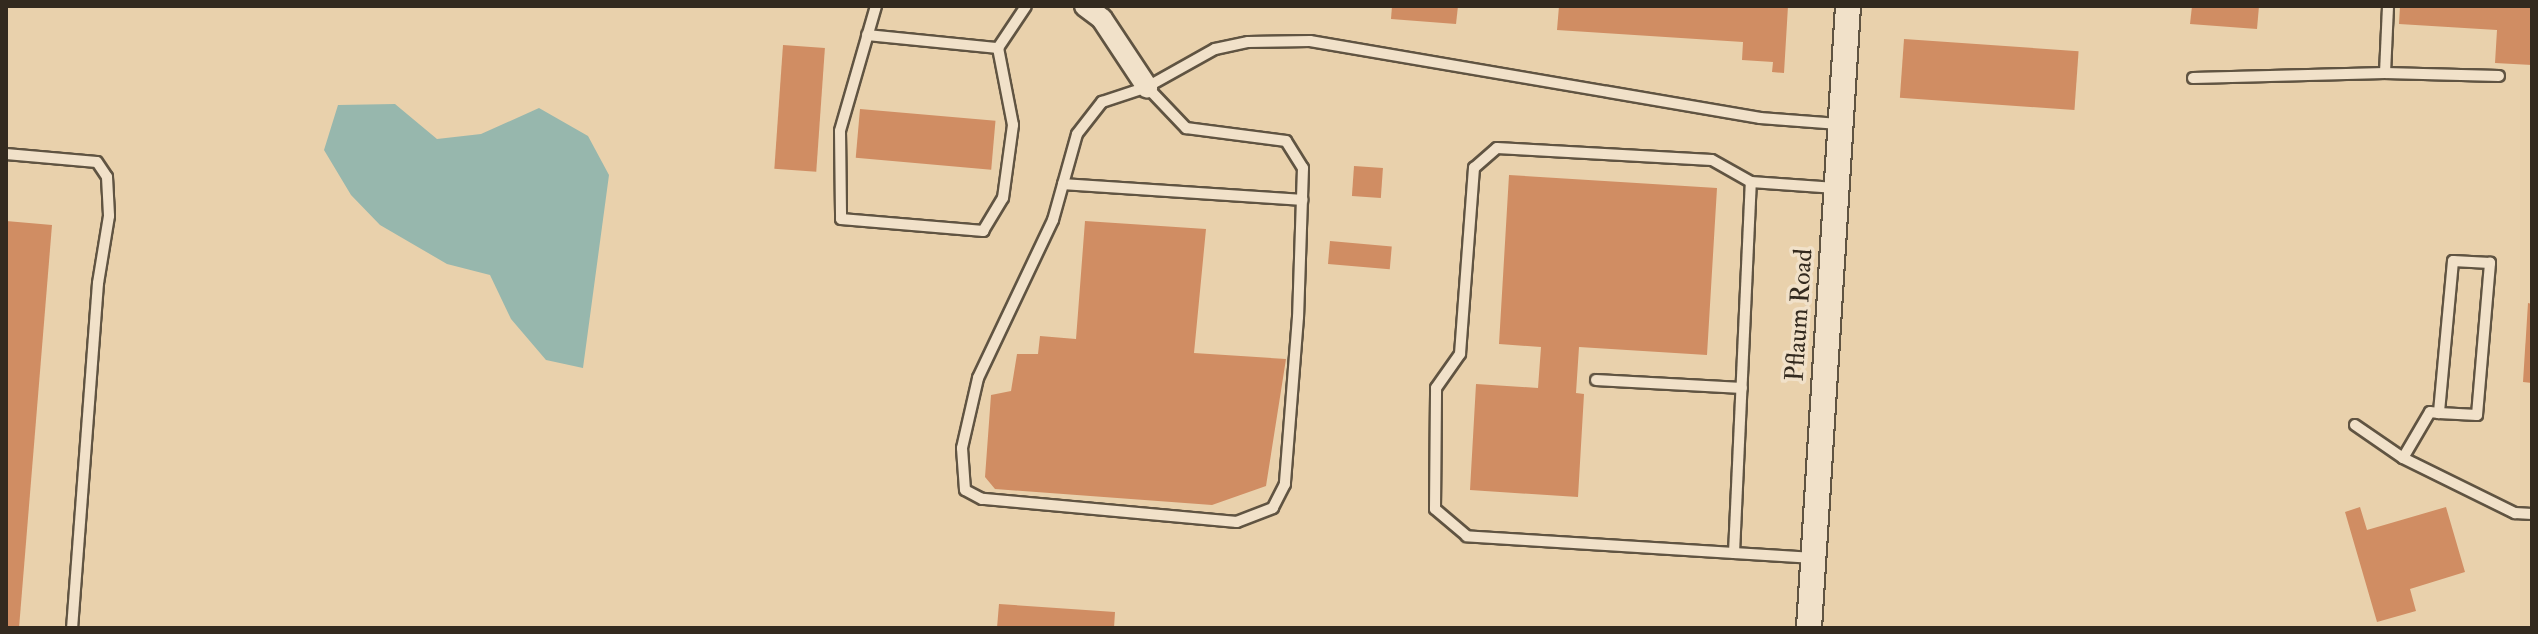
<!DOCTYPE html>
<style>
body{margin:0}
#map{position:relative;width:2538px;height:634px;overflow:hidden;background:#e9d1ac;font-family:"IM FELL Double Pica",serif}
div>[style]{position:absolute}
.water>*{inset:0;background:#97b7ad}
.building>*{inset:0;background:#d08d63;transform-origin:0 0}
.roads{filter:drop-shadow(2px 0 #605442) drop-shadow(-2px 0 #605442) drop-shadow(0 2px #605442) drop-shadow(0 -2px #605442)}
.service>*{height:10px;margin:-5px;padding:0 5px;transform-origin:5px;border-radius:5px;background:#f1e1c9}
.minor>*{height:20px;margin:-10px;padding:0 10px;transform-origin:10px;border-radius:10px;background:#f1e1c9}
.tertiary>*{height:24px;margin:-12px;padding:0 12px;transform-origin:12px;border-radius:12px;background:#f1e1c9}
span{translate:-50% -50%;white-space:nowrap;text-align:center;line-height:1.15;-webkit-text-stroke:7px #f1e1c9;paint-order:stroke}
.street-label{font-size:26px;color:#332a1f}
.frame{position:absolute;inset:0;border:8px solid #332a1f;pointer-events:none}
</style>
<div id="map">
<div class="water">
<div style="clip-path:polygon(395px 104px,437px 139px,481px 134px,539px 108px,588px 136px,609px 175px,583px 368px,546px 360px,511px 319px,490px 275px,447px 264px,380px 225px,351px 195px,324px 150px,338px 105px)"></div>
</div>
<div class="building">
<div style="clip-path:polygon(1392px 6px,1458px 6px,1456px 24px,1391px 19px)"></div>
<div style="clip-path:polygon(1559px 6px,1788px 6px,1784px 73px,1772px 72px,1773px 62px,1742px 60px,1743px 42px,1557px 30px)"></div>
<div style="clip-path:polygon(2192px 6px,2259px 6px,2257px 29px,2190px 24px)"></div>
<div style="clip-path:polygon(2400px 6px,2532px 6px,2532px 65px,2495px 63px,2497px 30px,2399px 24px)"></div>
<div style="left:1904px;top:39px;width:175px;height:59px;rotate:4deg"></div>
<div style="left:783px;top:45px;width:42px;height:124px;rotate:4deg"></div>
<div style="left:860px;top:109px;width:136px;height:49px;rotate:5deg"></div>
<div style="left:1354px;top:166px;width:29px;height:30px;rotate:4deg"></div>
<div style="clip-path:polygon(1509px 175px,1717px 188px,1707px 355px,1579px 347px,1576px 393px,1584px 394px,1578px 497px,1470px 490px,1476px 384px,1538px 388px,1541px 347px,1499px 344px)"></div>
<div style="clip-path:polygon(6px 221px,52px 225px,19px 628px,6px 628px)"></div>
<div style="clip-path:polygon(1085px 221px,1206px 229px,1194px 353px,1286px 359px,1266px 486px,1212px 505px,995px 489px,985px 477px,991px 395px,1011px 391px,1017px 354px,1038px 354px,1040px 336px,1076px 339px)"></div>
<div style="left:1330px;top:241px;width:62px;height:23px;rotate:5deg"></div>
<div style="clip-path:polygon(2528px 303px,2532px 304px,2532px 383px,2523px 382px)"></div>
<div style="clip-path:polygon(2360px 507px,2367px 530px,2446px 507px,2465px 572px,2410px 589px,2416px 611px,2377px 622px,2345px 512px)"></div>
<div style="clip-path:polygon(999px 604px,1115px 612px,1114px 628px,997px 628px)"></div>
</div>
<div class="roads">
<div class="service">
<div style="left:876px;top:6px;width:130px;rotate:106.1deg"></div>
<div style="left:840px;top:131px;width:88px;rotate:89.3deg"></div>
<div style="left:841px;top:219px;width:143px;rotate:4.8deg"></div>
<div style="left:983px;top:231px;width:39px;rotate:-59deg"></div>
<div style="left:1003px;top:198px;width:74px;rotate:-82.2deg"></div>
<div style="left:1013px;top:125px;width:78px;rotate:-101deg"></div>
<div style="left:998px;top:48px;width:50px;rotate:-56.3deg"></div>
<div style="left:867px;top:35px;width:132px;rotate:5.7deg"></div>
<div style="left:2385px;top:73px;width:67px;rotate:-87.4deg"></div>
<div style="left:2193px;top:78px;width:192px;rotate:-1.5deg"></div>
<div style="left:2385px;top:73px;width:114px;rotate:1.5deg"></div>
<div style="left:1147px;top:87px;width:57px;rotate:46.4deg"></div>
<div style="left:1186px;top:128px;width:101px;rotate:7.4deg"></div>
<div style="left:1286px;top:141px;width:32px;rotate:58deg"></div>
<div style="left:1303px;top:168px;width:149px;rotate:91.9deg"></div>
<div style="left:1298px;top:317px;width:168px;rotate:94.5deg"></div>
<div style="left:1285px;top:484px;width:27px;rotate:117deg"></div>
<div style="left:1273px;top:508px;width:39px;rotate:159deg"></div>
<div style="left:1237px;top:522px;width:256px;rotate:-174.8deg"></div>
<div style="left:982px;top:499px;width:19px;rotate:-152deg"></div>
<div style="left:965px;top:490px;width:42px;rotate:-94.1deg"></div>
<div style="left:962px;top:448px;width:72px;rotate:-77.1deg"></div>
<div style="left:978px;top:378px;width:175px;rotate:-64.6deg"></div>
<div style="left:1053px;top:220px;width:89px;rotate:-74.4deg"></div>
<div style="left:1077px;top:134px;width:41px;rotate:-52deg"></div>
<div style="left:1102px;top:102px;width:47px;rotate:-18.4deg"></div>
<div style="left:1147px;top:87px;width:78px;rotate:-29.2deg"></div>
<div style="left:1215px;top:49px;width:34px;rotate:-12deg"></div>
<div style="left:1248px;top:42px;width:62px;rotate:-0.9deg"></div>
<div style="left:1310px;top:41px;width:457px;rotate:9.7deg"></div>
<div style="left:1760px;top:118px;width:79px;rotate:4.3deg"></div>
<div style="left:6px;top:154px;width:91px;rotate:5deg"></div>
<div style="left:97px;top:162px;width:18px;rotate:56deg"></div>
<div style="left:107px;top:177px;width:39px;rotate:87deg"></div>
<div style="left:109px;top:216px;width:68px;rotate:99.3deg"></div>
<div style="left:98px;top:283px;width:346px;rotate:94.3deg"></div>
<div style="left:1063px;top:184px;width:240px;rotate:3.8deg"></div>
<div style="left:1596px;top:380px;width:146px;rotate:3.1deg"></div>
<div style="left:2355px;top:425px;width:58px;rotate:34.5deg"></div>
<div style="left:2403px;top:458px;width:125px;rotate:26.2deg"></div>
<div style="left:2515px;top:513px;width:17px;rotate:3deg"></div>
<div style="left:2403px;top:458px;width:53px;rotate:-59.6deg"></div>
<div style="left:2430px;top:412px;width:9px;rotate:6deg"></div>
<div style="left:2439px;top:413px;width:38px;rotate:3deg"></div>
<div style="left:2477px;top:415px;width:153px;rotate:-85.1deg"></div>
<div style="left:2490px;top:263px;width:37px;rotate:-177deg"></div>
<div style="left:2453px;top:261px;width:153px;rotate:95.3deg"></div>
<div style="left:1734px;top:553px;width:371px;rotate:-87.4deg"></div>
<div style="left:1813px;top:558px;width:347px;rotate:-176.4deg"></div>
<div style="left:1467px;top:536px;width:42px;rotate:-139.8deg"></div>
<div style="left:1435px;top:509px;width:121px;rotate:-89.5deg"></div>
<div style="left:1436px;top:388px;width:42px;rotate:-54.8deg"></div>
<div style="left:1460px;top:354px;width:187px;rotate:-85.7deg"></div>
<div style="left:1474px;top:168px;width:30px;rotate:-41deg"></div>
<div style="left:1497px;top:148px;width:215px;rotate:3.2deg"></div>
<div style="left:1712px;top:160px;width:45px;rotate:29.4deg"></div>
<div style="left:1751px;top:182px;width:85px;rotate:4deg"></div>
</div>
<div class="minor">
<div style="left:1085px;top:6px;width:21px;rotate:37deg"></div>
<div style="left:1102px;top:19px;width:82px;rotate:56.5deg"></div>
</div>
<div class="tertiary">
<div style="left:1809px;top:628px;width:623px;rotate:-86.41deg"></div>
</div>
</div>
<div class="street-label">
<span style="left:1800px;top:315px;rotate:-86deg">Pflaum Road</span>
</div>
<div class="frame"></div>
</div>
